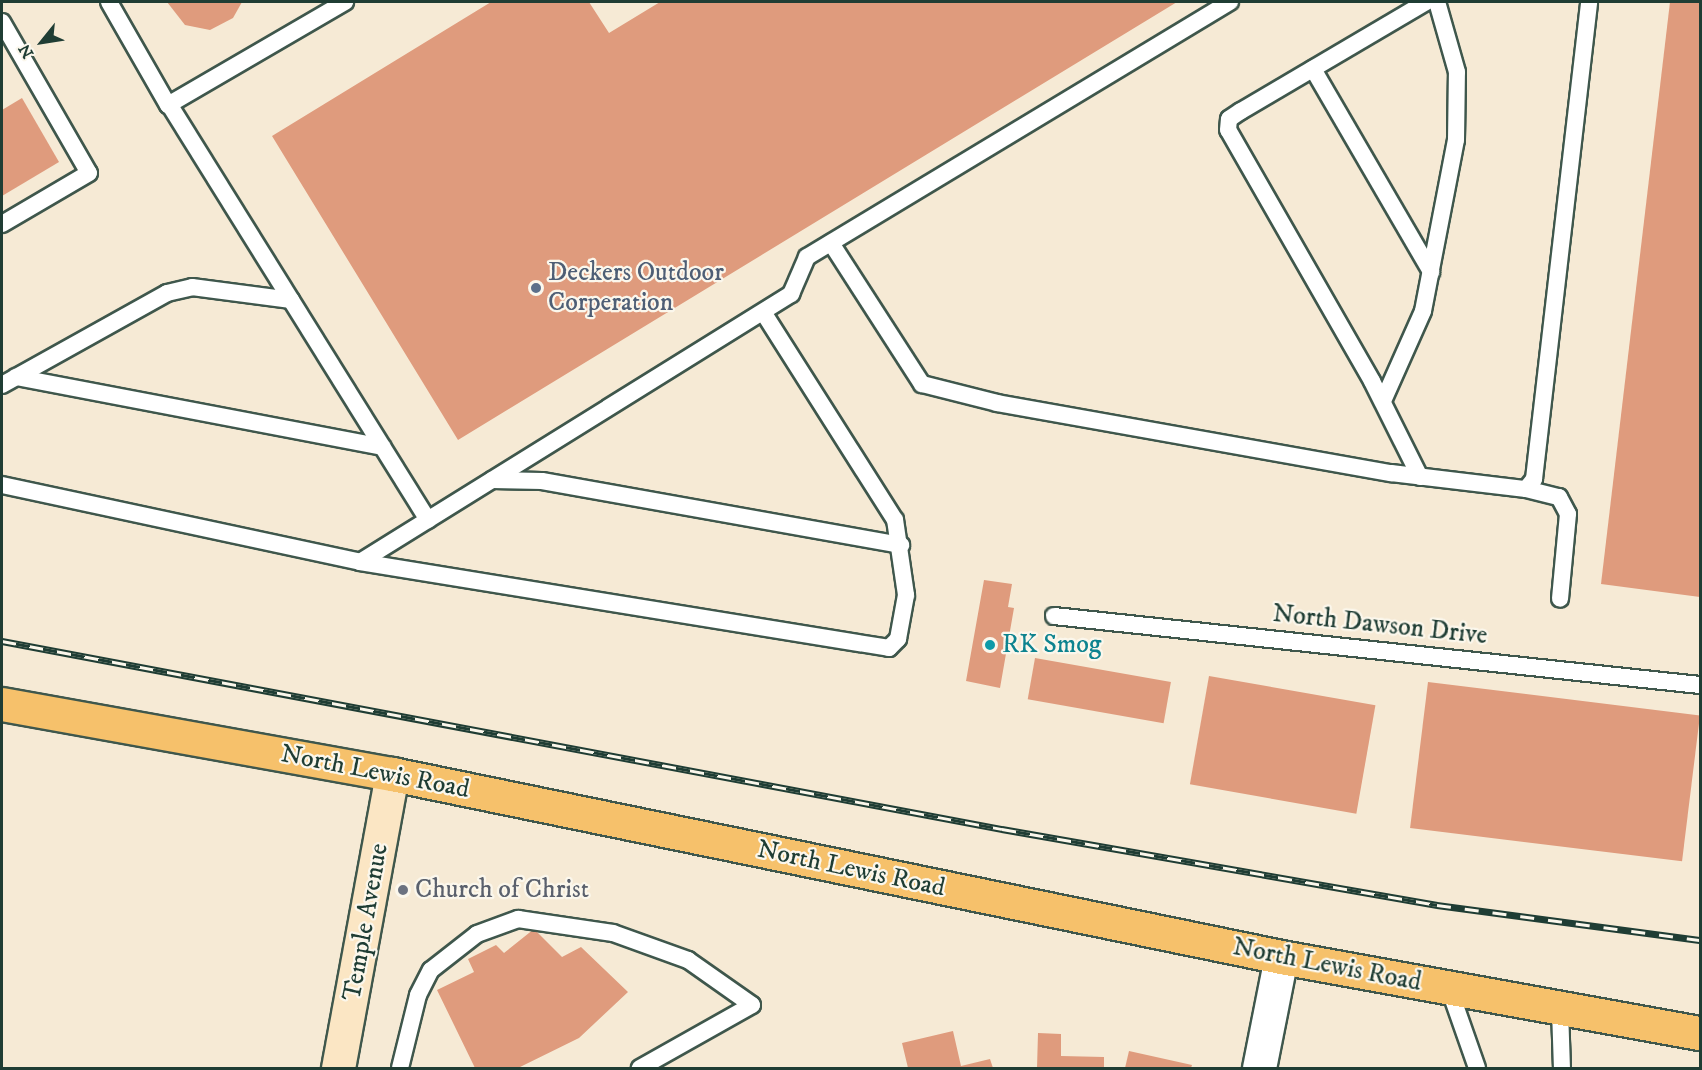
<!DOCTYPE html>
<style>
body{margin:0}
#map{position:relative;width:1702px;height:1070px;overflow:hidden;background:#f6ead5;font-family:"IM FELL DW Pica",serif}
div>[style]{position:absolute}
.building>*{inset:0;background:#df9b7d;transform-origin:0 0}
.roads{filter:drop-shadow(2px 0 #3f574c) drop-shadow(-2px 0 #3f574c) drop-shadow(0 2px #3f574c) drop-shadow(0 -2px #3f574c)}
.lane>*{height:16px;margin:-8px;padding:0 8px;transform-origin:8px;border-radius:8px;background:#fff}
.street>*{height:33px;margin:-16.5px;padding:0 16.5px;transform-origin:16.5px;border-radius:16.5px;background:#fff}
.secondary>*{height:33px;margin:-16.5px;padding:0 16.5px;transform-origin:16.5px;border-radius:16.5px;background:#fbe6c4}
.primary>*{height:33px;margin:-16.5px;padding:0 16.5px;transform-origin:16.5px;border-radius:16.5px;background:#f6c16b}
.rail>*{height:7px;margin-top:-3.5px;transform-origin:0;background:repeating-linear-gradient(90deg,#fbf7ec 0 14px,#1f3d34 0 28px);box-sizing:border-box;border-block:2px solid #1f3d34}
.dots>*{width:16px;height:16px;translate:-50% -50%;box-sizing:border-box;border:3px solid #fbf7ec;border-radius:50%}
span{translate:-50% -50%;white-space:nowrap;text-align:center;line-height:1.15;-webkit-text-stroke:4.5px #fbf7ec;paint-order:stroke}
.service-label{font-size:26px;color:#4e5e75}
.left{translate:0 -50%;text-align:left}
.street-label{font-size:26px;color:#1f3d34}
.culture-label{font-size:26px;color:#0d838f}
.worship-label{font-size:26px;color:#5b616d}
.frame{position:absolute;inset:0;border:3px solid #1f3d34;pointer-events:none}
.north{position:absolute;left:12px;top:12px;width:60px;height:60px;-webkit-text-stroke:4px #fbf7ec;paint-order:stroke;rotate:240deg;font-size:16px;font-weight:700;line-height:24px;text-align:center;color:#1f3d34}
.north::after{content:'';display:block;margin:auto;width:21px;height:27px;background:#1f3d34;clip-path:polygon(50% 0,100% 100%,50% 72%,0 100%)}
</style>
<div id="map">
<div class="building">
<div style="clip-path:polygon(167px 2px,242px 2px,233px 18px,210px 30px,185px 25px)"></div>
<div style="clip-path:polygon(491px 2px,589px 2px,609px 33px,660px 2px,1177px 2px,458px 440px,272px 136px)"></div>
<div style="clip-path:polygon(1670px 2px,1700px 2px,1700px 597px,1601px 584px)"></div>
<div style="clip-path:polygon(22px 98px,59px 162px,2px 196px,2px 110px)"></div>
<div style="clip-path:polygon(984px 580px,1012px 584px,1008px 607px,1014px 608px,1000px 688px,966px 681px)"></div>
<div style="left:1035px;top:658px;width:138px;height:42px;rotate:10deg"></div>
<div style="left:1209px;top:676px;width:169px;height:110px;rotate:10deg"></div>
<div style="left:1428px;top:682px;width:274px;height:147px;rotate:7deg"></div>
<div style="clip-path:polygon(534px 929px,562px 957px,581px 947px,628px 992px,579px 1038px,518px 1068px,475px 1068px,437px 990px,474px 972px,468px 959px,496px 945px,504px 953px)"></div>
<div style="clip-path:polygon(953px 1031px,961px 1066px,990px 1059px,993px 1068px,908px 1068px,902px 1043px)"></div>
<div style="clip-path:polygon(1038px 1033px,1061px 1034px,1061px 1056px,1104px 1057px,1104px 1068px,1037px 1068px)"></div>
<div style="clip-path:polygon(1129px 1051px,1192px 1065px,1191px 1068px,1125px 1068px)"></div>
</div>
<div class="roads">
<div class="lane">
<div style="left:109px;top:2px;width:119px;rotate:60.2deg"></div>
<div style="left:168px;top:105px;width:205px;rotate:-30.2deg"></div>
<div style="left:2px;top:22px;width:174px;rotate:60.1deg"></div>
<div style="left:89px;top:173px;width:101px;rotate:149.6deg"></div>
<div style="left:1313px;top:69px;width:235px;rotate:59.8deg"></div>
<div style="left:169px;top:104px;width:490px;rotate:58.1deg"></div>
<div style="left:831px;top:243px;width:168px;rotate:57.2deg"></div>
<div style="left:922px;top:384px;width:77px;rotate:14.2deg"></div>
<div style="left:997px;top:403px;width:400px;rotate:10.1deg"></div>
<div style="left:1391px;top:473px;width:136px;rotate:6.8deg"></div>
<div style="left:1526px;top:489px;width:13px;rotate:-51deg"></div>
<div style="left:1534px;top:479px;width:480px;rotate:-83.4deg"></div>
<div style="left:16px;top:377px;width:373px;rotate:10.8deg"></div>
<div style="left:2px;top:385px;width:189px;rotate:-29.1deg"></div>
<div style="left:167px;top:293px;width:26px;rotate:-13deg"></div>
<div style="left:192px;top:287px;width:100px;rotate:7.5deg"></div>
<div style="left:1383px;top:401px;width:98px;rotate:-66deg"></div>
<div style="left:1423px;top:311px;width:174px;rotate:-79.1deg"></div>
<div style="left:1456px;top:140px;width:68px;rotate:-89.2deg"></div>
<div style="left:1457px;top:72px;width:73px;rotate:-105.9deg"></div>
<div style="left:1420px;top:477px;width:107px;rotate:-116.6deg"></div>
<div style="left:1372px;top:381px;width:289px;rotate:-119.8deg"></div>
<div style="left:1228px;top:130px;width:11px;rotate:-85deg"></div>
<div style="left:1229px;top:119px;width:14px;rotate:-34deg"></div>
<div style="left:1241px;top:111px;width:215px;rotate:-30.5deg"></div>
<div style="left:492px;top:480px;width:50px;rotate:1.1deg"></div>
<div style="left:542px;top:481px;width:365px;rotate:10.1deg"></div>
<div style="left:2px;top:485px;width:366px;rotate:12.1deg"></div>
<div style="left:360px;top:562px;width:536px;rotate:9.23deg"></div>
<div style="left:889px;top:648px;width:13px;rotate:-45deg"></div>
<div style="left:898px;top:639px;width:45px;rotate:-79.7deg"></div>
<div style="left:906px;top:595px;width:76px;rotate:-98.3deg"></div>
<div style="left:895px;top:520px;width:246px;rotate:-122.4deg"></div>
<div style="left:1526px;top:489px;width:34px;rotate:14deg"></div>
<div style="left:1559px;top:497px;width:19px;rotate:62deg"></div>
<div style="left:1568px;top:514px;width:85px;rotate:95.4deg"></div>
<div style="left:360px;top:562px;width:508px;rotate:-31.87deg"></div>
<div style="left:791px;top:294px;width:40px;rotate:-66.6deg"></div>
<div style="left:807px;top:257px;width:494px;rotate:-31.1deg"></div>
<div style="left:1054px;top:616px;width:650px;rotate:6.1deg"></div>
<div style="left:1449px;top:988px;width:85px;rotate:70.7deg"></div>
<div style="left:1560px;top:1009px;width:59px;rotate:88.1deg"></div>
<div style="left:400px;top:1068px;width:75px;rotate:-76.1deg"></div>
<div style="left:418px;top:995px;width:28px;rotate:-63deg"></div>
<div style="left:431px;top:970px;width:58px;rotate:-38deg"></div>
<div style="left:477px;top:934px;width:44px;rotate:-20.1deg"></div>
<div style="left:518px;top:919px;width:96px;rotate:8.4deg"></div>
<div style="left:613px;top:933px;width:80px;rotate:19.8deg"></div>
<div style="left:688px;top:960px;width:78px;rotate:35.1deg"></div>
<div style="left:752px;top:1005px;width:129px;rotate:150.6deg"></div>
</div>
<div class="street">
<div style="left:1259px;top:1068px;width:113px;rotate:-78.8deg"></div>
</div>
<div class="secondary">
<div style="left:338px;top:1068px;width:299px;rotate:-79.6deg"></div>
</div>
<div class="primary">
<div style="left:2px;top:704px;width:396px;rotate:10.2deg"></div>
<div style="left:392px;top:774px;width:908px;rotate:11.63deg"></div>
<div style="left:1281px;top:957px;width:426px;rotate:10.3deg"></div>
</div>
</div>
<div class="rail">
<div style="left:2px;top:641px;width:1018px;rotate:10.65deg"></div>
<div style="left:1002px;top:829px;width:442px;rotate:9.9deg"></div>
<div style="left:1437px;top:905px;width:265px;rotate:7.6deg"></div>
</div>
<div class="dots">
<div style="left:536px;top:288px;background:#5c6f8a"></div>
<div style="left:990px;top:645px;background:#0f9aa8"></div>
<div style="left:403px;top:890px;background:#6b7280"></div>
</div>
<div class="service-label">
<span class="left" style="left:548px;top:288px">Deckers Outdoor<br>Corperation</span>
</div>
<div class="street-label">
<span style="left:1380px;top:625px;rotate:6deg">North Dawson Drive</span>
<span style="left:375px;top:772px;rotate:11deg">North Lewis Road</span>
<span style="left:851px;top:869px;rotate:12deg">North Lewis Road</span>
<span style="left:366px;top:922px;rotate:-80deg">Temple Avenue</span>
<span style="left:1327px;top:965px;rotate:11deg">North Lewis Road</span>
</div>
<div class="culture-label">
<span class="left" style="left:1002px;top:645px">RK Smog</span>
</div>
<div class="worship-label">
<span class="left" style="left:415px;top:890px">Church of Christ</span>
</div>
<div class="frame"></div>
<div class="north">N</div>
</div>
